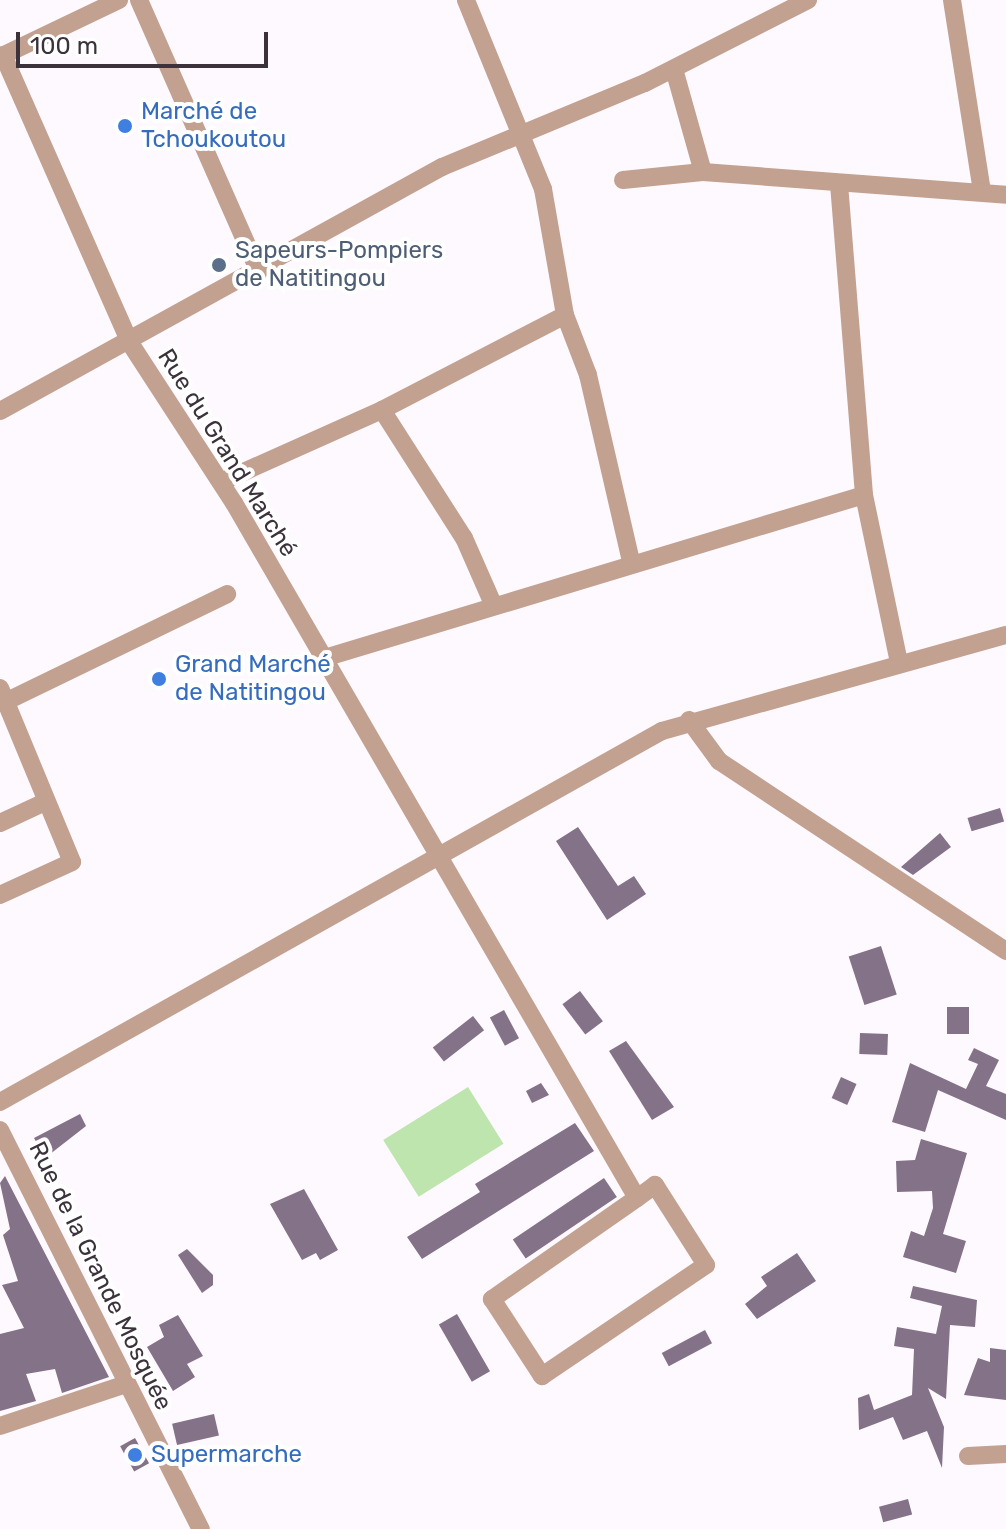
<!DOCTYPE html>
<meta charset="utf-8">
<style>
body{margin:0}
#map{position:relative;width:1006px;height:1529px;overflow:hidden;background:#fef9fe;font-family:Rubik,sans-serif}
div>[style]{position:absolute}
.green>*{inset:0;background:#bee5ad;transform-origin:0 0}
.building>*{inset:0;background:#847289;transform-origin:0 0}
.minor>*{height:18px;margin:-9px;padding:0 9px;transform-origin:9px;border-radius:9px;background:#c2a190}
.dots>*{width:22px;height:22px;translate:-50% -50%;box-sizing:border-box;border:4px solid #fff;border-radius:50%}
span{translate:-50% -50%;white-space:nowrap;text-align:center;line-height:1.15;-webkit-text-stroke:8px #fff;paint-order:stroke}
.shop-label{font-size:24px;color:#366cbe}
.left{translate:0 -50%;text-align:left}
.service-label{font-size:24px;color:#4e5e75}
.street-label{font-size:24px;color:#3b323b}
.scale{position:absolute;left:16px;top:32px;width:252px;height:36px;box-sizing:border-box;border:4px solid #3b323b;border-top:0;padding-left:10px;font-size:24px;line-height:28px;white-space:nowrap;color:#3b323b;-webkit-text-stroke:6px #fff;paint-order:stroke}
</style>
<div id="map">
<div class="green">
<div style="left:468px;top:1087px;width:67px;height:100px;rotate:58deg"></div>
</div>
<div class="building">
<div style="left:1000px;top:808px;width:14px;height:34px;rotate:73deg"></div>
<div style="clip-path:polygon(578px 827px,618px 886px,634px 876px,646px 894px,607px 920px,556px 841px)"></div>
<div style="clip-path:polygon(940px 833px,951px 847px,913px 875px,901px 867px)"></div>
<div style="left:881px;top:946px;width:51px;height:34px;rotate:72deg"></div>
<div style="left:580px;top:991px;width:38px;height:22px;rotate:53deg"></div>
<div style="left:947px;top:1007px;width:22px;height:27px"></div>
<div style="left:504px;top:1010px;width:32px;height:16px;rotate:62deg"></div>
<div style="left:473px;top:1016px;width:18px;height:51px;rotate:52deg"></div>
<div style="left:860px;top:1033px;width:28px;height:21px;rotate:2deg"></div>
<div style="clip-path:polygon(626px 1041px,674px 1107px,652px 1120px,609px 1051px)"></div>
<div style="clip-path:polygon(974px 1048px,999px 1060px,986px 1086px,1006px 1094px,1006px 1120px,938px 1090px,925px 1132px,892px 1122px,910px 1063px,966px 1089px,978px 1064px,968px 1060px)"></div>
<div style="left:841px;top:1077px;width:17px;height:23px;rotate:24deg"></div>
<div style="clip-path:polygon(541px 1083px,549px 1095px,532px 1103px,526px 1091px)"></div>
<div style="clip-path:polygon(80px 1114px,86px 1126px,45px 1158px,34px 1138px)"></div>
<div style="clip-path:polygon(575px 1123px,594px 1151px,422px 1259px,407px 1237px,480px 1192px,475px 1184px)"></div>
<div style="clip-path:polygon(921px 1139px,967px 1153px,943px 1234px,966px 1241px,956px 1273px,903px 1257px,911px 1231px,924px 1236px,933px 1208px,932px 1191px,897px 1192px,896px 1161px,915px 1160px)"></div>
<div style="clip-path:polygon(5px 1176px,109px 1377px,62px 1393px,55px 1369px,26px 1374px,36px 1401px,0 1411px,0 1334px,24px 1328px,2px 1285px,18px 1281px,3px 1235px,10px 1229px,0 1183px)"></div>
<div style="left:604px;top:1178px;width:23px;height:110px;rotate:56deg"></div>
<div style="clip-path:polygon(304px 1189px,338px 1250px,320px 1260px,316px 1253px,302px 1260px,270px 1204px)"></div>
<div style="clip-path:polygon(187px 1249px,213px 1275px,213px 1285px,202px 1293px,178px 1255px)"></div>
<div style="clip-path:polygon(797px 1253px,816px 1281px,757px 1319px,745px 1304px,767px 1286px,761px 1277px)"></div>
<div style="clip-path:polygon(913px 1286px,977px 1300px,975px 1327px,950px 1325px,946px 1399px,928px 1388px,944px 1427px,942px 1468px,927px 1431px,903px 1440px,893px 1417px,859px 1430px,858px 1398px,869px 1394px,874px 1410px,912px 1395px,914px 1349px,894px 1346px,897px 1327px,936px 1334px,942px 1306px,910px 1298px)"></div>
<div style="left:457px;top:1314px;width:66px;height:21px;rotate:60deg"></div>
<div style="clip-path:polygon(178px 1315px,203px 1356px,187px 1364px,195px 1377px,173px 1391px,147px 1347px,164px 1337px,159px 1325px)"></div>
<div style="left:705px;top:1330px;width:15px;height:49px;rotate:62deg"></div>
<div style="clip-path:polygon(990px 1348px,1006px 1350px,1006px 1400px,964px 1395px,978px 1358px,990px 1362px)"></div>
<div style="left:214px;top:1414px;width:22px;height:43px;rotate:77deg"></div>
<div style="left:135px;top:1438px;width:29px;height:17px;rotate:61deg"></div>
<div style="left:908px;top:1499px;width:16px;height:30px;rotate:75deg"></div>
</div>
<div class="minor">
<div style="left:139px;top:0;width:297px;rotate:66.2deg"></div>
<div style="left:952px;top:0;width:194px;rotate:81.1deg"></div>
<div style="left:3px;top:55px;width:315px;rotate:66.2deg"></div>
<div style="left:130px;top:343px;width:191px;rotate:57deg"></div>
<div style="left:234px;top:503px;width:803px;rotate:59.89deg"></div>
<div style="left:637px;top:1198px;width:177px;rotate:145.1deg"></div>
<div style="left:492px;top:1299px;width:92px;rotate:57deg"></div>
<div style="left:542px;top:1376px;width:198px;rotate:-34.1deg"></div>
<div style="left:706px;top:1265px;width:95px;rotate:-122.5deg"></div>
<div style="left:655px;top:1185px;width:22px;rotate:144deg"></div>
<div style="left:0;top:57px;width:132px;rotate:-25.6deg"></div>
<div style="left:674px;top:69px;width:107px;rotate:74.3deg"></div>
<div style="left:623px;top:180px;width:80px;rotate:-5.7deg"></div>
<div style="left:703px;top:172px;width:304px;rotate:4.3deg"></div>
<div style="left:839px;top:184px;width:312px;rotate:85.4deg"></div>
<div style="left:864px;top:495px;width:171px;rotate:78.2deg"></div>
<div style="left:565px;top:315px;width:64px;rotate:69deg"></div>
<div style="left:588px;top:375px;width:191px;rotate:77deg"></div>
<div style="left:382px;top:410px;width:152px;rotate:57.4deg"></div>
<div style="left:464px;top:538px;width:72px;rotate:66.3deg"></div>
<div style="left:0;top:411px;width:505px;rotate:-28.9deg"></div>
<div style="left:442px;top:167px;width:220px;rotate:-22.5deg"></div>
<div style="left:645px;top:83px;width:183px;rotate:-27deg"></div>
<div style="left:221px;top:482px;width:176px;rotate:-24.1deg"></div>
<div style="left:382px;top:410px;width:206px;rotate:-27.4deg"></div>
<div style="left:565px;top:315px;width:128px;rotate:-99.9deg"></div>
<div style="left:543px;top:189px;width:204px;rotate:-112.2deg"></div>
<div style="left:321px;top:659px;width:567px;rotate:-16.81deg"></div>
<div style="left:0;top:688px;width:188px;rotate:67.5deg"></div>
<div style="left:72px;top:862px;width:79px;rotate:155.4deg"></div>
<div style="left:5px;top:702px;width:247px;rotate:-25.9deg"></div>
<div style="left:689px;top:720px;width:51px;rotate:53.8deg"></div>
<div style="left:719px;top:761px;width:344px;rotate:33.5deg"></div>
<div style="left:0;top:823px;width:50px;rotate:-25deg"></div>
<div style="left:0;top:1102px;width:759px;rotate:-29.27deg"></div>
<div style="left:662px;top:731px;width:357px;rotate:-15.6deg"></div>
<div style="left:0;top:1130px;width:447px;rotate:63.3deg"></div>
<div style="left:0;top:1426px;width:133px;rotate:-18.4deg"></div>
<div style="left:968px;top:1456px;width:38px;rotate:-3deg"></div>
</div>
<div class="dots">
<div style="left:125px;top:126px;background:#3f7fe0"></div>
<div style="left:219px;top:265px;background:#5c6f8a"></div>
<div style="left:159px;top:679px;background:#3f7fe0"></div>
<div style="left:135px;top:1455px;background:#3f7fe0"></div>
</div>
<div class="shop-label">
<span class="left" style="left:141px;top:126px">Marché de<br>Tchoukoutou</span>
<span class="left" style="left:175px;top:679px">Grand Marché<br>de Natitingou</span>
<span class="left" style="left:151px;top:1455px">Supermarche</span>
</div>
<div class="service-label">
<span class="left" style="left:235px;top:265px">Sapeurs-Pompiers<br>de Natitingou</span>
</div>
<div class="street-label">
<span style="left:227px;top:453px;rotate:58deg">Rue du Grand Marché</span>
<span style="left:100px;top:1276px;rotate:64deg">Rue de la Grande Mosquée</span>
</div>
<div class="scale">100 m</div>
</div>
